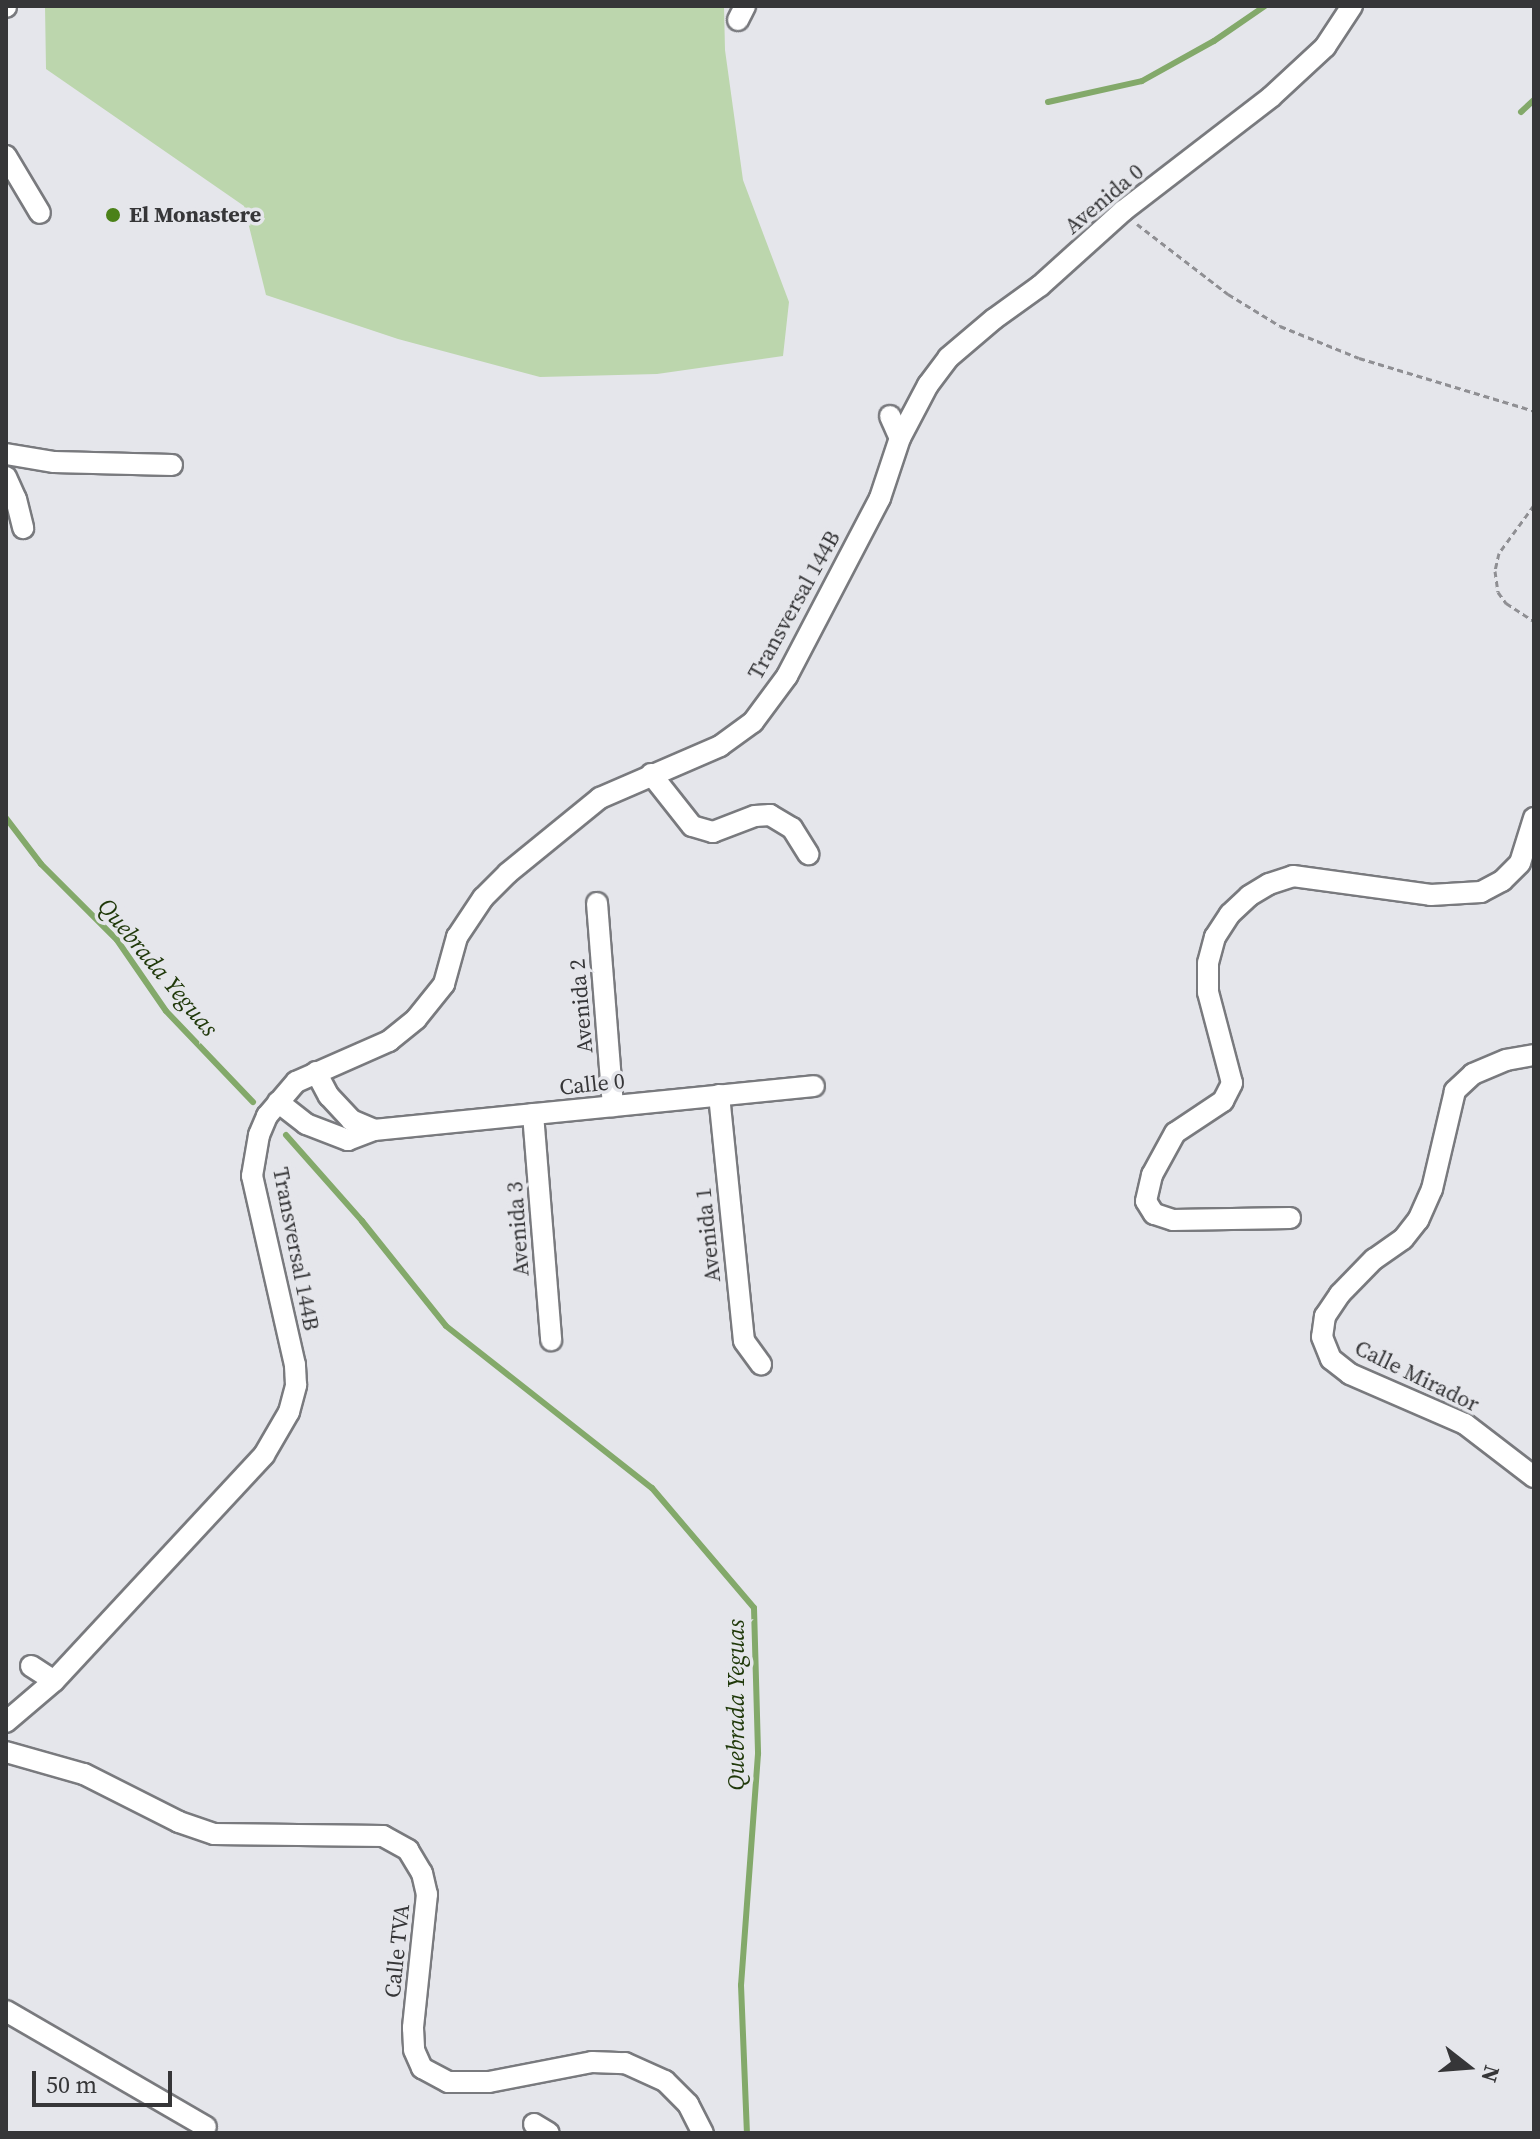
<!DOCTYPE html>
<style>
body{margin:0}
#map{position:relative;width:1540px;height:2139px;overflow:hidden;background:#e5e6eb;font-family:"Source Serif 4",serif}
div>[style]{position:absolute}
.green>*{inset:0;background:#bcd6ad}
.stream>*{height:6px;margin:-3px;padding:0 3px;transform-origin:3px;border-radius:3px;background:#83a96a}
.path>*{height:3px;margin-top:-1.5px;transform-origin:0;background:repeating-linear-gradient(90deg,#8f8f93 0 6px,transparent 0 10px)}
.roads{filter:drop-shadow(2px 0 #797a7e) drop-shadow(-2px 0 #797a7e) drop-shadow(0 2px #797a7e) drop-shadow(0 -2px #797a7e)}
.minor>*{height:20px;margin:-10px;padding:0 10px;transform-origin:10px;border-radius:10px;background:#fff}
.dots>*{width:22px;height:22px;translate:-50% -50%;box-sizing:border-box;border:4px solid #e5e6eb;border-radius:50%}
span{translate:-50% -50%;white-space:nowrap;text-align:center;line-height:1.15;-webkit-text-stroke:7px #e5e6eb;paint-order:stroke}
.street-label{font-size:22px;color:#363638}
.poi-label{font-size:22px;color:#363638;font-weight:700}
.left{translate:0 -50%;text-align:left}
.water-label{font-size:24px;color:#1f3809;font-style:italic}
.frame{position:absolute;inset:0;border:8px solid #363638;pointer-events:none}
.north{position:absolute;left:1428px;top:2027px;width:80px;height:80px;-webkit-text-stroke:6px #e5e6eb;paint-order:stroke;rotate:107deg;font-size:22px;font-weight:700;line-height:32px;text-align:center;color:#363638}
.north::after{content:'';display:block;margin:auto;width:28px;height:36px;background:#363638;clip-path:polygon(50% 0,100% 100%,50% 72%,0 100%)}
.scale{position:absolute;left:32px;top:2071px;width:140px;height:36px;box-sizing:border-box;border:4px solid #363638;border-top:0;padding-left:10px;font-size:24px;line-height:28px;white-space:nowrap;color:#363638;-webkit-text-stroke:6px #e5e6eb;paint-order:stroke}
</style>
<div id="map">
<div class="green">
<div style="clip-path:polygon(45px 6px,724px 6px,725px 50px,743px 180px,789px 302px,783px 356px,657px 374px,540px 377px,398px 339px,266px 295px,244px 206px,46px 69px)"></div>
</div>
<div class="stream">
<div style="left:1048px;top:102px;width:96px;rotate:-12.6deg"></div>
<div style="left:1142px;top:81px;width:82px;rotate:-29.1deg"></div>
<div style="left:1214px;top:41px;width:62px;rotate:-34.5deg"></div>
<div style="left:1521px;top:112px;width:18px;rotate:-43deg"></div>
<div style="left:6px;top:818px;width:58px;rotate:52.7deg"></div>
<div style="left:41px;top:864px;width:107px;rotate:45deg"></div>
<div style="left:117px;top:940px;width:86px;rotate:55.4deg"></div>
<div style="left:166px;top:1011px;width:126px;rotate:46.3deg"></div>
<div style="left:286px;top:1135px;width:115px;rotate:48.5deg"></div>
<div style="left:362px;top:1221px;width:134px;rotate:51.3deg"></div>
<div style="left:446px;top:1326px;width:262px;rotate:38.2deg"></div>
<div style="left:652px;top:1488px;width:157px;rotate:49.6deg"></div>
<div style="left:754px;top:1608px;width:146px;rotate:88.4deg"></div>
<div style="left:758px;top:1754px;width:232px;rotate:94.2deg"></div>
<div style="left:741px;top:1985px;width:148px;rotate:87.7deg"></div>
</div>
<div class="path">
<div style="left:1137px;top:224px;width:115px;rotate:37.6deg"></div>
<div style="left:1228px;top:294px;width:61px;rotate:31.6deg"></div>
<div style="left:1280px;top:326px;width:85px;rotate:22.1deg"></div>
<div style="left:1359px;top:358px;width:183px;rotate:16.8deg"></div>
<div style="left:1534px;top:505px;width:59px;rotate:126.1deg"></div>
<div style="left:1499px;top:553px;width:18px;rotate:103deg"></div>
<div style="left:1495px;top:571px;width:21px;rotate:82deg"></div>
<div style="left:1498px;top:592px;width:14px;rotate:54deg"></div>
<div style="left:1506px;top:603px;width:33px;rotate:33deg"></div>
</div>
<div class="roads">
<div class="minor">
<div style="left:6px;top:7px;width:1px;rotate:-90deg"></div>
<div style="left:738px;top:20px;width:16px;rotate:-63deg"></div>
<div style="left:6px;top:156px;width:66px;rotate:59.2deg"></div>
<div style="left:890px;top:416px;width:24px;rotate:66deg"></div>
<div style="left:6px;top:454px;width:49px;rotate:9.5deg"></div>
<div style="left:54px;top:462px;width:118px;rotate:1.5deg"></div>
<div style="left:6px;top:477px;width:24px;rotate:66deg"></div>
<div style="left:16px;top:499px;width:30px;rotate:76deg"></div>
<div style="left:651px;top:774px;width:66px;rotate:51.7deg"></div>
<div style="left:692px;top:826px;width:22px;rotate:16deg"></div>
<div style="left:713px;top:832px;width:45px;rotate:-20.9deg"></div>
<div style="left:755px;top:816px;width:15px;rotate:-4deg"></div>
<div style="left:770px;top:815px;width:26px;rotate:31deg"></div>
<div style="left:792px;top:828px;width:31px;rotate:58deg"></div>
<div style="left:597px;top:903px;width:204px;rotate:85.5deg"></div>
<div style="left:1534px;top:1055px;width:28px;rotate:170deg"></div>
<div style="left:1506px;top:1060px;width:36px;rotate:157deg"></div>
<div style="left:1473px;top:1074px;width:25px;rotate:137deg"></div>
<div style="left:1455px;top:1091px;width:101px;rotate:103.2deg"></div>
<div style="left:1432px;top:1189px;width:34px;rotate:114deg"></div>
<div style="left:1418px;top:1220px;width:24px;rotate:128deg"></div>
<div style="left:1403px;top:1239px;width:35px;rotate:145deg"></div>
<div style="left:1374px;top:1259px;width:49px;rotate:134.2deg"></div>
<div style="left:1340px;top:1294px;width:27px;rotate:124deg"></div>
<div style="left:1325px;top:1316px;width:21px;rotate:98deg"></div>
<div style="left:1322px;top:1337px;width:24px;rotate:68deg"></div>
<div style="left:1331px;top:1359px;width:24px;rotate:38deg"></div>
<div style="left:1350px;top:1374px;width:125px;rotate:23.5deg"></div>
<div style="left:1465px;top:1424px;width:87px;rotate:37.5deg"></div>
<div style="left:316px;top:1072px;width:27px;rotate:62deg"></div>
<div style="left:329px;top:1096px;width:33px;rotate:47deg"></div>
<div style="left:351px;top:1120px;width:25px;rotate:23deg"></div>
<div style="left:719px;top:1095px;width:247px;rotate:84.2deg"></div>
<div style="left:744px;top:1341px;width:29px;rotate:54deg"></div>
<div style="left:278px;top:1102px;width:36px;rotate:38deg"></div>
<div style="left:306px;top:1124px;width:45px;rotate:20.9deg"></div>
<div style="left:348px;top:1140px;width:28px;rotate:-21deg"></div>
<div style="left:374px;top:1130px;width:442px;rotate:-5.7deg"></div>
<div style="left:533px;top:1114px;width:227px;rotate:85.4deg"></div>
<div style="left:1290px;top:1218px;width:117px;rotate:179deg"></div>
<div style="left:1173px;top:1220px;width:20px;rotate:-162deg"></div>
<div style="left:1154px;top:1214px;width:15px;rotate:-122deg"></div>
<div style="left:1146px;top:1201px;width:27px;rotate:-77deg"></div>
<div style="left:1152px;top:1175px;width:48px;rotate:-61.3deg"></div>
<div style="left:1175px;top:1133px;width:58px;rotate:-33.7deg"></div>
<div style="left:1223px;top:1101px;width:20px;rotate:-63deg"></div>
<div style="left:1232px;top:1083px;width:94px;rotate:-104.8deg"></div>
<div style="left:1208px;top:992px;width:29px;rotate:-90deg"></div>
<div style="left:1208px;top:963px;width:27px;rotate:-75deg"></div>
<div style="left:1215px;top:937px;width:27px;rotate:-57deg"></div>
<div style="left:1230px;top:914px;width:26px;rotate:-43deg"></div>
<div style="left:1249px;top:896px;width:23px;rotate:-31deg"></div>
<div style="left:1269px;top:884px;width:25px;rotate:-18deg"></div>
<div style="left:1293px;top:876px;width:139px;rotate:7.8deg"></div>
<div style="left:1431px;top:895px;width:50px;rotate:-3.4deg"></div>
<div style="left:1481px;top:892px;width:24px;rotate:-28deg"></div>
<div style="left:1502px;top:881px;width:25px;rotate:-45deg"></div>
<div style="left:1520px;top:863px;width:47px;rotate:-72.7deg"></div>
<div style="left:31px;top:1666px;width:27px;rotate:33deg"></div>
<div style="left:6px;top:1722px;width:63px;rotate:-40.5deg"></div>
<div style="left:54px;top:1681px;width:309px;rotate:-47.1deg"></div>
<div style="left:264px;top:1455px;width:50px;rotate:-59.8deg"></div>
<div style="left:289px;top:1412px;width:28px;rotate:-75deg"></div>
<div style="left:296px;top:1385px;width:20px;rotate:-93deg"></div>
<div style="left:295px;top:1365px;width:194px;rotate:-102.8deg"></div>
<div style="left:252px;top:1176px;width:42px;rotate:-80.3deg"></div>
<div style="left:259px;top:1135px;width:21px;rotate:-67deg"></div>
<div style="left:267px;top:1116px;width:45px;rotate:-49.5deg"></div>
<div style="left:296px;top:1082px;width:102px;rotate:-23.8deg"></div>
<div style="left:389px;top:1041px;width:35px;rotate:-39deg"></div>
<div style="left:416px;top:1019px;width:45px;rotate:-51.3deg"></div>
<div style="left:444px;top:984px;width:49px;rotate:-74.5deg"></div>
<div style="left:457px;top:937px;width:47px;rotate:-56.3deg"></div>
<div style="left:483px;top:898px;width:35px;rotate:-45deg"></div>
<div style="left:508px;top:873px;width:119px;rotate:-39.2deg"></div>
<div style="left:600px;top:798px;width:131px;rotate:-23.4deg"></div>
<div style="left:720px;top:746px;width:41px;rotate:-36deg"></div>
<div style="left:753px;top:722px;width:57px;rotate:-53.5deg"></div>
<div style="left:787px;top:676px;width:201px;rotate:-62.4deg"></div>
<div style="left:880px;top:498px;width:63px;rotate:-71.6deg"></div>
<div style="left:900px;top:438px;width:60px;rotate:-62.2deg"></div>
<div style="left:928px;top:385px;width:34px;rotate:-53deg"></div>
<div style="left:948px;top:358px;width:60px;rotate:-40.3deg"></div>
<div style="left:994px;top:319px;width:57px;rotate:-35.7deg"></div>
<div style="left:1040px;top:286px;width:112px;rotate:-42.1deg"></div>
<div style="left:1123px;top:211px;width:187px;rotate:-37.6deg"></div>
<div style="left:1271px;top:97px;width:74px;rotate:-42.8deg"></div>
<div style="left:1325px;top:47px;width:49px;rotate:-56.6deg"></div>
<div style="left:6px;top:1752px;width:81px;rotate:15.8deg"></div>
<div style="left:84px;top:1774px;width:106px;rotate:26.8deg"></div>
<div style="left:179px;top:1822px;width:37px;rotate:19deg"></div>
<div style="left:214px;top:1834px;width:169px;rotate:0.7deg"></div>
<div style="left:383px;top:1836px;width:29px;rotate:29deg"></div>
<div style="left:408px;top:1850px;width:27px;rotate:59deg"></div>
<div style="left:422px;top:1873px;width:22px;rotate:77deg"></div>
<div style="left:427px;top:1894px;width:135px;rotate:96deg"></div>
<div style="left:413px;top:2028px;width:22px;rotate:87deg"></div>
<div style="left:414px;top:2050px;width:20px;rotate:66deg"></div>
<div style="left:422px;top:2068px;width:30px;rotate:28deg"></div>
<div style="left:448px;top:2082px;width:41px"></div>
<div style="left:489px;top:2082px;width:105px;rotate:-11deg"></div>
<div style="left:592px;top:2062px;width:33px;rotate:2deg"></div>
<div style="left:625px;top:2063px;width:44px;rotate:24.2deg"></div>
<div style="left:665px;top:2081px;width:33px;rotate:45deg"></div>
<div style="left:688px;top:2104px;width:33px;rotate:63deg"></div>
<div style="left:6px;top:2011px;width:231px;rotate:30.1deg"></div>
<div style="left:534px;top:2124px;width:17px;rotate:31deg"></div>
</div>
</div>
<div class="dots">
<div style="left:113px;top:215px;background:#4b8118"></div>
</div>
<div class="street-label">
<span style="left:1104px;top:199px;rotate:-40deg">Avenida 0</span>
<span style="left:794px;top:605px;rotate:-61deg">Transversal 144B</span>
<span style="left:581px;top:1006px;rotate:-95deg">Avenida 2</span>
<span style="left:592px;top:1084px;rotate:-6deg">Calle 0</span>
<span style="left:518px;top:1229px;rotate:-94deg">Avenida 3</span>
<span style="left:708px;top:1235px;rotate:-96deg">Avenida 1</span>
<span style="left:296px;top:1249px;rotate:79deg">Transversal 144B</span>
<span style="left:1417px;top:1376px;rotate:26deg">Calle Mirador</span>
<span style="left:397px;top:1951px;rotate:-84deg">Calle TVA</span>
</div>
<div class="poi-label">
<span class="left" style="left:129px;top:215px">El Monastere</span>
</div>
<div class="water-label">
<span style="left:158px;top:967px;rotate:50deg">Quebrada Yeguas</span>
<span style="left:736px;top:1705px;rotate:-90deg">Quebrada Yeguas</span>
</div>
<div class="frame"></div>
<div class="north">N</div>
<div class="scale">50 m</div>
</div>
